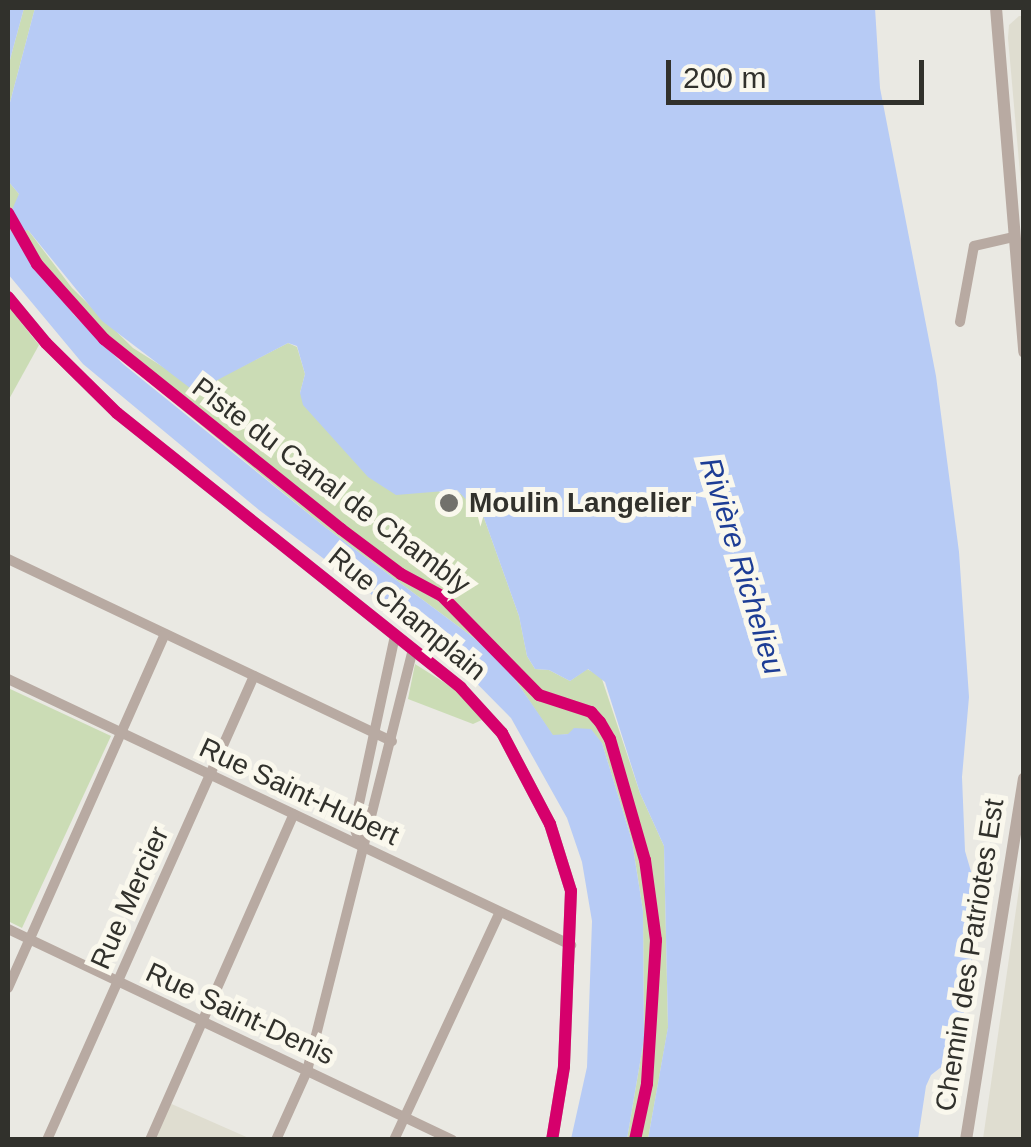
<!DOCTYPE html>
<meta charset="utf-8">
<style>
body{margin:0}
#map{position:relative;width:1031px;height:1147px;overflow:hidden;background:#eae9e3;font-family:Arial,sans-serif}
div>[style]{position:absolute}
.built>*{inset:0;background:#dfddd0}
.green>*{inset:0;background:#cbdcb5}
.water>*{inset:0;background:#b7cbf5}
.minor>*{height:10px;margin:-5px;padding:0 5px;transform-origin:5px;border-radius:5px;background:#b8aaa2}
.tertiary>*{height:12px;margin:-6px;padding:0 6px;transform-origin:6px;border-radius:6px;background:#b8aaa2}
.cycleway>*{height:12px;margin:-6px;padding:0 6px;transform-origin:6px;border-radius:6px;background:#d6006c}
.dots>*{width:28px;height:28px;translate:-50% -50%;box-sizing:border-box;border:5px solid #faf8ed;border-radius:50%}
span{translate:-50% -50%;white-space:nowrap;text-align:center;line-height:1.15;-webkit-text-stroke:10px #faf8ed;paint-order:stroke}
.street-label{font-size:28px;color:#31312c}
.poi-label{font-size:28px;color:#31312c;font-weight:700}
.left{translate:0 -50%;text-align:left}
.water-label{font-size:30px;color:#1d3d95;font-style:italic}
.frame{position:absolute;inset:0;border:10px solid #31312c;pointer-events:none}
.scale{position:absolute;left:666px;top:60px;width:258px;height:45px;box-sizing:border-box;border:5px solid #31312c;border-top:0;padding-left:12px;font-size:30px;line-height:35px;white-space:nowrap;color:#31312c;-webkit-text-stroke:8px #faf8ed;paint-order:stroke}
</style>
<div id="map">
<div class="built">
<div style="clip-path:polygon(1019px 16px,1024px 16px,1023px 207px,1008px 38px,1009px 25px)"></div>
<div style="clip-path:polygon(1023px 861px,1023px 1139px,983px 1139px)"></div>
<div style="clip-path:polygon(167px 1102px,251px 1139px,150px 1140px)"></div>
</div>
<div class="green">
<div style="clip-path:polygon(24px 8px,35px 8px,8px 110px,8px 67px)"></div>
<div style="clip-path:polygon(8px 181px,19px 194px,17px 206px,28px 230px,72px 288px,133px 348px,198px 389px,288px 343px,297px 347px,305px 374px,300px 393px,440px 492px,465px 494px,484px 518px,519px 616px,527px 656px,535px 669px,549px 670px,570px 681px,587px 669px,601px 676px,640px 793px,664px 846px,668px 1028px,648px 1139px,627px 1139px,644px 1039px,643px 911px,632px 841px,602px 743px,568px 734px,553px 736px,508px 669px,474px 638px,325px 527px,96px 339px,10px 231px)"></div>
<div style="clip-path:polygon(8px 306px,39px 345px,8px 401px)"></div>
<div style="clip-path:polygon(415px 664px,453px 688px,484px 719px,473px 724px,408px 699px)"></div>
<div style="clip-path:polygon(8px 688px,111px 736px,22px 928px,8px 921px)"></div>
</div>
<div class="water">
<div style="clip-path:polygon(8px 8px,24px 8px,8px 67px)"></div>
<div style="clip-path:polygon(35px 8px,875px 8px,880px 88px,936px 376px,959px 552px,969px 697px,962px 777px,965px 851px,979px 899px,966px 1006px,949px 1061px,931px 1075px,926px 1086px,918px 1139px,648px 1139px,668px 1027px,664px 846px,640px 793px,605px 682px,588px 669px,570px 681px,549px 670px,535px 669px,527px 656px,519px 616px,484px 518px,457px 490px,396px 495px,368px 477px,303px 405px,300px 393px,305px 374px,297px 346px,288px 343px,206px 386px,190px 388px,102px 321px,28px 230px,22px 232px,11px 212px,19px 194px,8px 181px,8px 110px)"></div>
<div style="clip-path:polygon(8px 227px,74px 315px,123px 364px,325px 527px,474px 638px,508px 669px,553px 735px,568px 734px,574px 728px,591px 729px,602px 743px,632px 841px,643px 911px,644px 1039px,627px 1139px,571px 1139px,587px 1067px,592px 921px,582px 862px,567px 818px,511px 718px,420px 626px,408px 622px,259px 510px,83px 364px,8px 274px)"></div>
</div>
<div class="minor">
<div style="left:960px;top:322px;width:77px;rotate:-79.6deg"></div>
<div style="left:974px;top:246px;width:41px;rotate:-12.7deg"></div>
<div style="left:8px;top:559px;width:425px;rotate:25.4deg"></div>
<div style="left:8px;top:679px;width:623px;rotate:25.29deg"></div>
<div style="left:361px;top:846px;width:20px;rotate:-110deg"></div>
<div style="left:354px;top:827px;width:196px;rotate:-77.9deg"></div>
<div style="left:8px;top:929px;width:492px;rotate:25.4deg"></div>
<div style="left:8px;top:988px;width:387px;rotate:-66.1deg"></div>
<div style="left:47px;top:1140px;width:508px;rotate:-65.96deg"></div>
<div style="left:150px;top:1140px;width:356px;rotate:-66.2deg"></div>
<div style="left:276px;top:1140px;width:76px;rotate:-65.8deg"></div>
<div style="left:307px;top:1071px;width:435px;rotate:-75.9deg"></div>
<div style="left:394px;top:1140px;width:251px;rotate:-65.1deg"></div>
</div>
<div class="tertiary">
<div style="left:996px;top:8px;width:345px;rotate:85.3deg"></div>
<div style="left:8px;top:297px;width:60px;rotate:50.4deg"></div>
<div style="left:46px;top:343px;width:100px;rotate:44.6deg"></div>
<div style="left:117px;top:413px;width:440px;rotate:38.6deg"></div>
<div style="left:461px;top:688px;width:61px;rotate:47.7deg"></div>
<div style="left:502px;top:733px;width:103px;rotate:62.2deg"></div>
<div style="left:550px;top:824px;width:70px;rotate:72.6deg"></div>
<div style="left:571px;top:891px;width:176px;rotate:92.3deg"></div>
<div style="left:564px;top:1067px;width:74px;rotate:99.3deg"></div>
<div style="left:966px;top:1140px;width:366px;rotate:-80.9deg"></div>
</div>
<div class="cycleway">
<div style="left:8px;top:213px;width:59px;rotate:60.4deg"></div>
<div style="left:37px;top:264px;width:101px;rotate:48.2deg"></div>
<div style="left:104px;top:339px;width:304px;rotate:38.7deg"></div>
<div style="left:341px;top:529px;width:75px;rotate:36.9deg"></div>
<div style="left:401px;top:574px;width:47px;rotate:28.2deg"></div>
<div style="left:442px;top:596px;width:139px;rotate:45.6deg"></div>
<div style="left:539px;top:695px;width:55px;rotate:18.1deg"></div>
<div style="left:591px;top:712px;width:13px;rotate:48deg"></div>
<div style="left:600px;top:722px;width:20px;rotate:60deg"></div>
<div style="left:610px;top:739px;width:126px;rotate:73.9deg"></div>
<div style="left:645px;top:860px;width:81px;rotate:82.2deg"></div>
<div style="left:656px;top:940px;width:144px;rotate:93.6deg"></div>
<div style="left:647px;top:1084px;width:57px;rotate:102.1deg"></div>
<div style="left:8px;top:297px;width:60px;rotate:50.4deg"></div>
<div style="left:46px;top:343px;width:100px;rotate:44.6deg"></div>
<div style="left:117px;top:413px;width:440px;rotate:38.6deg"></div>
<div style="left:461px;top:688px;width:61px;rotate:47.7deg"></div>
<div style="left:502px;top:733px;width:103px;rotate:62.2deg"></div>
<div style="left:550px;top:824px;width:70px;rotate:72.6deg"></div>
<div style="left:571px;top:891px;width:176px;rotate:92.3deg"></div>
<div style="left:564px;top:1067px;width:74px;rotate:99.3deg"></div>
</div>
<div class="dots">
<div style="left:449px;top:503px;background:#72716c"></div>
</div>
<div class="street-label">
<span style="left:331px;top:486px;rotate:37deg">Piste du Canal de Chambly</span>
<span style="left:407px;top:614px;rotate:39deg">Rue Champlain</span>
<span style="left:299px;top:792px;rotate:25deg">Rue Saint-Hubert</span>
<span style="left:130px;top:898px;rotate:-66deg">Rue Mercier</span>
<span style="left:970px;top:955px;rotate:-81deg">Chemin des Patriotes Est</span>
<span style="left:240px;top:1014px;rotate:25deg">Rue Saint-Denis</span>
</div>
<div class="poi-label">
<span class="left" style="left:469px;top:503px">Moulin Langelier</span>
</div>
<div class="water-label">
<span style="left:742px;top:566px;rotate:73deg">Rivière Richelieu</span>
</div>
<div class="frame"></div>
<div class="scale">200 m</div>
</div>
